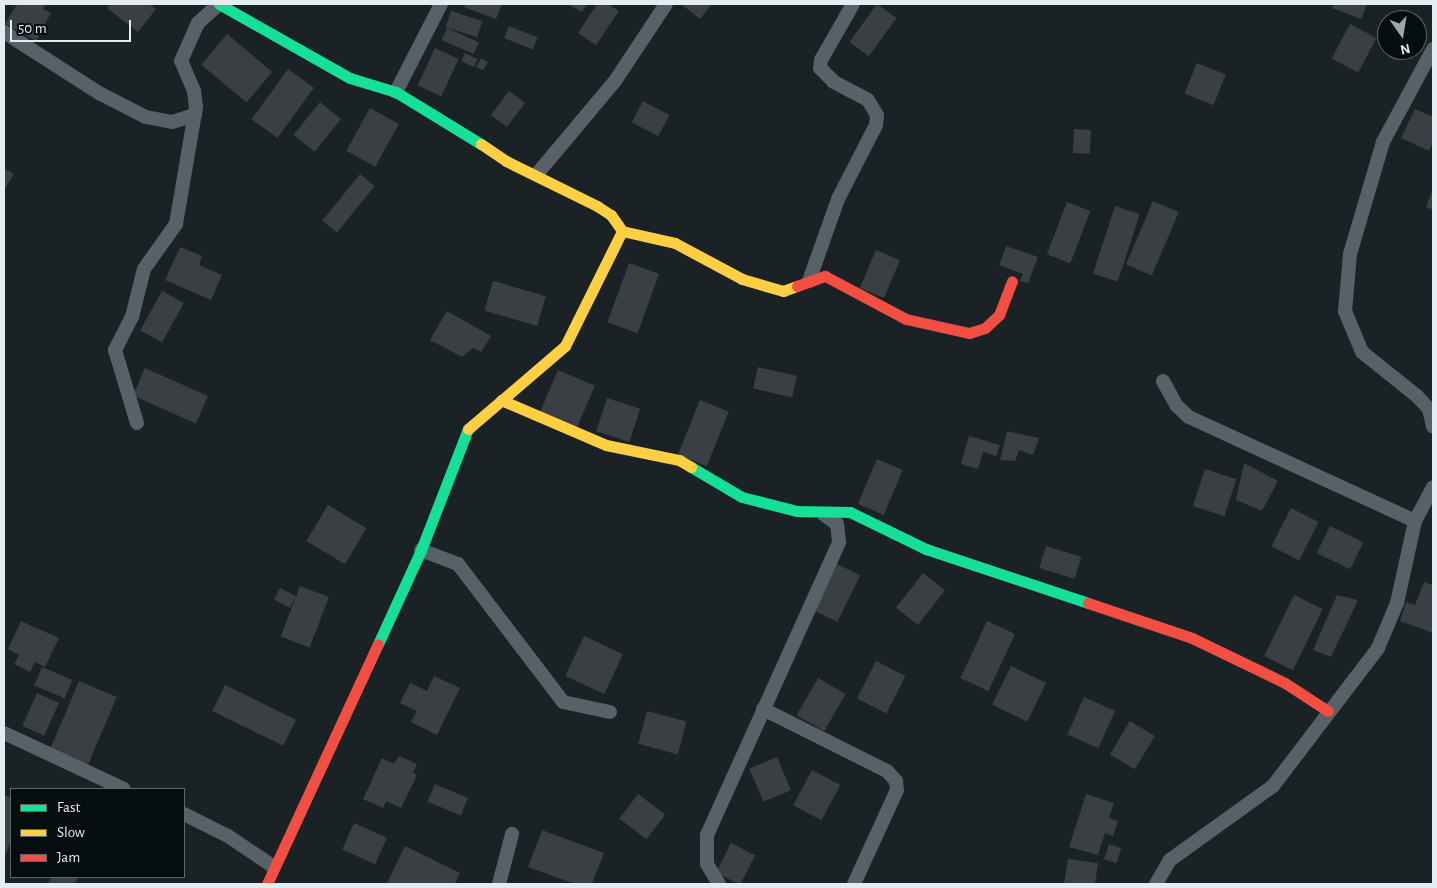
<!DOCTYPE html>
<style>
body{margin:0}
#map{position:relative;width:1437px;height:888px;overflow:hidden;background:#1a2225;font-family:"Alegreya Sans",sans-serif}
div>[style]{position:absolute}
.building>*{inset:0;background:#393f42;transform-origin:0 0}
.street>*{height:14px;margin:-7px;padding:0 7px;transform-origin:7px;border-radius:7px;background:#576168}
.fast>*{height:11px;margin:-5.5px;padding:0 5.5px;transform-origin:5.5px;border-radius:5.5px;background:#16e098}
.slow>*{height:11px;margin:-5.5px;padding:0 5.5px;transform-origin:5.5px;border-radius:5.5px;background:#ffcf43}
.jam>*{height:11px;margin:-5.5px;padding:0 5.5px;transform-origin:5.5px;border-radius:5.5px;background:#f24e42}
span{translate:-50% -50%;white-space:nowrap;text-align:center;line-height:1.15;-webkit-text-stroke:4px #060d0f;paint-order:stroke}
.frame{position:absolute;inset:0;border:5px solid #e3edf1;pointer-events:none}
.legend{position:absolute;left:10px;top:788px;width:175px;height:90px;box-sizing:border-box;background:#060d0f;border:1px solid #5e6769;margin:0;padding:6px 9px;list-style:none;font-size:15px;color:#e3edf1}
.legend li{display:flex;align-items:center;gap:10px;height:25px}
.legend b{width:25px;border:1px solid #5e6769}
.north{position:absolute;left:1377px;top:10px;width:50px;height:50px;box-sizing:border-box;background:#060d0f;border:1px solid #5e6769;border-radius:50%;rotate:167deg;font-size:14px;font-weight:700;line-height:20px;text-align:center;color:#e3edf1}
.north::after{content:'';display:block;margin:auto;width:18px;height:22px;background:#9da6aa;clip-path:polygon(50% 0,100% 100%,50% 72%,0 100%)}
.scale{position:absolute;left:10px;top:20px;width:121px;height:22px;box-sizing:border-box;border:2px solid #e3edf1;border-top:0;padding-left:6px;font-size:15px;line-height:18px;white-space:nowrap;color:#e3edf1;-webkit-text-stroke:4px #060d0f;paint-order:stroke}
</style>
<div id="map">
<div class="building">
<div style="clip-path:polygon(17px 4px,46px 4px,43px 9px,51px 13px,36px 41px,5px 24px)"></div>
<div style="clip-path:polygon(110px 4px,149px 4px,156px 9px,138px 32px,107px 8px)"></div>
<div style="clip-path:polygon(466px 4px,502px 4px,496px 19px,464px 7px)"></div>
<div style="clip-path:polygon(567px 4px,587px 4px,582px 12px)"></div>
<div style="clip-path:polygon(597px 4px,608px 4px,619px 11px,596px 45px,578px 33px)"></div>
<div style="clip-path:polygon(681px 4px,712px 4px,700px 19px)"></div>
<div style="left:877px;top:4px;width:24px;height:47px;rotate:36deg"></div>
<div style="clip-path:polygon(1334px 4px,1367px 4px,1361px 19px,1332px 8px)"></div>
<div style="left:451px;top:11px;width:33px;height:17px;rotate:18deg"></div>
<div style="left:1350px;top:24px;width:30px;height:39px;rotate:28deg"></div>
<div style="left:509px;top:26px;width:31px;height:13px;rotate:22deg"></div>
<div style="left:447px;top:28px;width:35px;height:13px;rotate:24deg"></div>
<div style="left:227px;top:34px;width:59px;height:40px;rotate:40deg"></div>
<div style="left:435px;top:48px;width:26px;height:41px;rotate:25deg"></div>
<div style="left:465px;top:53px;width:14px;height:9px;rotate:25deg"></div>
<div style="clip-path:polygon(481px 58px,488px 62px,483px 70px,476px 67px)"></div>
<div style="left:1197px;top:63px;width:31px;height:33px;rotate:22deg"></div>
<div style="left:288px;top:69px;width:32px;height:62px;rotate:36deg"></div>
<div style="left:509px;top:91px;width:20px;height:30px;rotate:37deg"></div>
<div style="left:643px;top:101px;width:30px;height:24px;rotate:28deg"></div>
<div style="left:320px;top:102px;width:27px;height:42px;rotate:39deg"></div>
<div style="left:370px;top:108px;width:33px;height:49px;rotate:29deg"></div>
<div style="clip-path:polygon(1415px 109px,1433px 117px,1433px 142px,1429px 151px,1401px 138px)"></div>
<div style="left:1074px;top:129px;width:17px;height:24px;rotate:3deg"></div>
<div style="clip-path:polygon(4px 168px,14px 174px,4px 190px)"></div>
<div style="left:360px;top:174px;width:19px;height:60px;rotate:39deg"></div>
<div style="clip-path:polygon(1433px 189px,1433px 210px,1426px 207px)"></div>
<div style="left:1153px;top:201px;width:28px;height:69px;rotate:23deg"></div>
<div style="left:1067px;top:202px;width:25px;height:56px;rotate:21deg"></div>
<div style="left:1115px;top:206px;width:26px;height:71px;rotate:18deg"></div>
<div style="clip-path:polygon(1006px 246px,1038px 257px,1028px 283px,1020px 281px,1023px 274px,999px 265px)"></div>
<div style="clip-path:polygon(180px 247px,202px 256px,199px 265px,222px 275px,211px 300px,165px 280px)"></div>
<div style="left:876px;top:250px;width:26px;height:41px;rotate:23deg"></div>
<div style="left:629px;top:263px;width:32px;height:63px;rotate:20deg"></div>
<div style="left:493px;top:281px;width:55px;height:31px;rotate:16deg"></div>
<div style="left:162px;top:291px;width:25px;height:45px;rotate:29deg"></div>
<div style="clip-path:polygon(447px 311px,491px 336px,481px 352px,473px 348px,462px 357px,430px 340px)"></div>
<div style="left:758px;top:367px;width:40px;height:22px;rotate:13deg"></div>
<div style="left:145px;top:368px;width:69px;height:30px;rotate:24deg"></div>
<div style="left:558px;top:370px;width:40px;height:49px;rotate:23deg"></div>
<div style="left:607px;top:398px;width:35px;height:35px;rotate:18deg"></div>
<div style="left:700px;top:400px;width:31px;height:59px;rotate:22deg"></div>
<div style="clip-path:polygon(1007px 431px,1039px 438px,1033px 455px,1019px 450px,1015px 461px,1000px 460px)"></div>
<div style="clip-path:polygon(969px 436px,1000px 445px,996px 456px,983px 452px,978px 469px,961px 464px)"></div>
<div style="left:877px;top:459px;width:28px;height:49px;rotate:23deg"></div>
<div style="clip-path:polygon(1244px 463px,1278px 481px,1262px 511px,1236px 500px)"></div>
<div style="left:1205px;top:469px;width:33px;height:39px;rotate:18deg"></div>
<div style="left:328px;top:505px;width:45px;height:42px;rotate:31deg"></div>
<div style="left:1291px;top:508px;width:31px;height:43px;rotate:27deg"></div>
<div style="left:1330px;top:526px;width:37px;height:30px;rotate:26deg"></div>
<div style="left:1046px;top:546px;width:37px;height:23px;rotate:17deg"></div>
<div style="left:835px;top:563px;width:28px;height:52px;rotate:26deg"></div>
<div style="left:923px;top:573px;width:28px;height:44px;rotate:38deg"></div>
<div style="clip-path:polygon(1424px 582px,1433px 585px,1433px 633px,1400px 621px,1406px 602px,1415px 605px)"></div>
<div style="left:300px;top:586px;width:31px;height:54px;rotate:21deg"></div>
<div style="left:280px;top:588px;width:18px;height:13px;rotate:27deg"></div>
<div style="left:1294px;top:595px;width:32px;height:68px;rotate:26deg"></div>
<div style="clip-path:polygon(1337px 595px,1358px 600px,1331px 657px,1313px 650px)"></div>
<div style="clip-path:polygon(21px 621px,59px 638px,45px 667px,35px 662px,30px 672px,14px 664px,19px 655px,8px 649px)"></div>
<div style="left:987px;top:621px;width:31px;height:63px;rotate:25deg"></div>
<div style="left:584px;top:636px;width:43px;height:44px;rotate:25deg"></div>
<div style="left:876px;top:661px;width:33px;height:42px;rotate:27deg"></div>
<div style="left:1011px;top:666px;width:39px;height:43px;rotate:26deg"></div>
<div style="left:42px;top:667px;width:33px;height:20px;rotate:23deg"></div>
<div style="clip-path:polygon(434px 676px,460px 688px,437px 735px,411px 722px,417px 711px,400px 703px,410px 683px,427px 691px)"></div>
<div style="left:818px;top:678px;width:32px;height:43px;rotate:30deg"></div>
<div style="left:79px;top:681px;width:41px;height:77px;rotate:23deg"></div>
<div style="left:225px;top:685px;width:79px;height:29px;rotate:26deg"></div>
<div style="left:37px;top:693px;width:24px;height:36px;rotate:24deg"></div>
<div style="left:1084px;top:697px;width:34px;height:41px;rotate:24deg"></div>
<div style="left:647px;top:711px;width:41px;height:34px;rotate:15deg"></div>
<div style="left:1130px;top:721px;width:29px;height:39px;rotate:31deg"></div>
<div style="clip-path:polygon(399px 756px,417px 764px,413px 773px,417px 775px,401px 808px,386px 801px,383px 808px,363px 799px,382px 758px,394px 764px)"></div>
<div style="left:777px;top:757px;width:36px;height:30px;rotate:67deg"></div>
<div style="left:812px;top:770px;width:32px;height:40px;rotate:28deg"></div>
<div style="left:435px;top:784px;width:36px;height:19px;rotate:23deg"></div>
<div style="left:638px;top:794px;width:34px;height:31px;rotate:37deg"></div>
<div style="clip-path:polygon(1086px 794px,1114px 803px,1109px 818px,1118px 821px,1113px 836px,1105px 833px,1098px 855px,1069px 847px)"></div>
<div style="clip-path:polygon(4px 795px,11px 798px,11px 841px,4px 858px)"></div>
<div style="left:354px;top:823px;width:36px;height:29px;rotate:24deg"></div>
<div style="clip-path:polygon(542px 830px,604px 853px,592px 884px,575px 884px,528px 867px)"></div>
<div style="left:731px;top:843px;width:27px;height:33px;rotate:27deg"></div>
<div style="left:1109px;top:844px;width:13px;height:16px;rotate:18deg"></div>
<div style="clip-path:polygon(405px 846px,460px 873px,455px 884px,387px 883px)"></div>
<div style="clip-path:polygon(1068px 859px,1098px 863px,1095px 884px,1064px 884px)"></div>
<div style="clip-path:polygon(51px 877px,78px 877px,75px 884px,48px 884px)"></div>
</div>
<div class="street">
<div style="left:4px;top:32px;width:113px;rotate:32.7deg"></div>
<div style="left:99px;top:93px;width:53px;rotate:27.1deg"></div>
<div style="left:146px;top:117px;width:26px;rotate:11deg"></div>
<div style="left:172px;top:122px;width:24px;rotate:-17deg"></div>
<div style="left:1433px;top:49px;width:106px;rotate:118.3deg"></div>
<div style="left:1383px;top:142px;width:117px;rotate:106.4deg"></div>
<div style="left:1350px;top:254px;width:57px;rotate:95deg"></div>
<div style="left:1345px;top:311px;width:44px;rotate:67.5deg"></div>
<div style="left:1362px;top:352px;width:70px;rotate:38.7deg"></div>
<div style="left:1417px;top:396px;width:18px;rotate:47deg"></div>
<div style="left:1429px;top:409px;width:18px;rotate:77deg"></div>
<div style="left:396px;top:92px;width:99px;rotate:-62.9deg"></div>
<div style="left:537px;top:174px;width:121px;rotate:-50deg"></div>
<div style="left:615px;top:81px;width:92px;rotate:-56.5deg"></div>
<div style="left:809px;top:281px;width:87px;rotate:-70.5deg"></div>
<div style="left:838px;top:199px;width:83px;rotate:-62.8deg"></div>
<div style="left:876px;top:125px;width:10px;rotate:-84deg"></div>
<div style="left:877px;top:115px;width:17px;rotate:-121deg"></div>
<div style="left:868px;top:100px;width:40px;rotate:-152deg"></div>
<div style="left:833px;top:81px;width:18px;rotate:-135deg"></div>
<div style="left:820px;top:68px;width:8px;rotate:-83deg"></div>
<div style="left:821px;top:60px;width:64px;rotate:-60.3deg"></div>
<div style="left:1163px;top:381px;width:29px;rotate:61deg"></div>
<div style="left:1177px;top:406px;width:16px;rotate:43deg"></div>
<div style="left:1189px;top:417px;width:249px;rotate:24.7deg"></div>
<div style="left:137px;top:423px;width:76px;rotate:-106.8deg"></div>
<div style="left:115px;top:350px;width:37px;rotate:-63deg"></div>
<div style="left:132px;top:317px;width:49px;rotate:-76deg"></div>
<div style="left:144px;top:269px;width:55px;rotate:-54.6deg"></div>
<div style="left:176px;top:224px;width:119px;rotate:-80.3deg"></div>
<div style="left:196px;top:107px;width:16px;rotate:-97deg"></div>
<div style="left:194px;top:91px;width:33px;rotate:-113deg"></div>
<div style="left:181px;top:61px;width:42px;rotate:-65.9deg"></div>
<div style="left:198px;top:23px;width:28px;rotate:-42deg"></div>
<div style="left:421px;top:550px;width:40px;rotate:21deg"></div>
<div style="left:458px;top:564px;width:173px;rotate:52.7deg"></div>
<div style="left:563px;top:702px;width:48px;rotate:12deg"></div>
<div style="left:763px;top:709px;width:139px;rotate:26.6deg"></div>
<div style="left:887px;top:771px;width:13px;rotate:48deg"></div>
<div style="left:896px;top:781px;width:9px;rotate:84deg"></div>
<div style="left:897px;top:790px;width:103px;rotate:114.6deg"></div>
<div style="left:4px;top:733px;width:132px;rotate:25deg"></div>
<div style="left:184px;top:814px;width:49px;rotate:26.6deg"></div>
<div style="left:228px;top:836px;width:55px;rotate:34deg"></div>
<div style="left:499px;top:884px;width:52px;rotate:-75.4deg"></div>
<div style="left:719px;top:884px;width:23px;rotate:-121deg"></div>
<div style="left:707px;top:864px;width:29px;rotate:-90deg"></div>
<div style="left:707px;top:835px;width:321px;rotate:-65.7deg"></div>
<div style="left:839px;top:542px;width:18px;rotate:-96deg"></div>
<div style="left:837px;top:524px;width:17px;rotate:-144deg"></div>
<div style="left:1156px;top:884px;width:28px;rotate:-60deg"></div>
<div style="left:1170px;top:860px;width:127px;rotate:-35.7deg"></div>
<div style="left:1273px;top:786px;width:173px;rotate:-52.7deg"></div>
<div style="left:1378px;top:648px;width:49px;rotate:-67.1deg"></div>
<div style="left:1397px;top:603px;width:84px;rotate:-77.6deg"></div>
<div style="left:1415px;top:521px;width:38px;rotate:-62deg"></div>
</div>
<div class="fast">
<div style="left:219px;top:4px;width:150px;rotate:29.5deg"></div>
<div style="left:350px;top:78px;width:48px;rotate:16.9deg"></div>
<div style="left:396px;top:92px;width:100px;rotate:31.5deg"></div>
<div style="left:691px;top:467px;width:59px;rotate:30.5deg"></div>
<div style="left:742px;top:497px;width:57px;rotate:14.3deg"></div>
<div style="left:797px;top:511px;width:53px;rotate:1.1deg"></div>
<div style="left:850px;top:512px;width:85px;rotate:26deg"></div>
<div style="left:926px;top:549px;width:171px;rotate:18.4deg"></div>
<div style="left:378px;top:644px;width:103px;rotate:-65.4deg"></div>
<div style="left:421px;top:550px;width:130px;rotate:-68.8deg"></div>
</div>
<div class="slow">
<div style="left:481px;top:144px;width:30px;rotate:34deg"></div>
<div style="left:506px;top:161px;width:102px;rotate:26.3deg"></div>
<div style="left:597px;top:206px;width:17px;rotate:33deg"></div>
<div style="left:611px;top:215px;width:19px;rotate:55deg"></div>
<div style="left:622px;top:231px;width:54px;rotate:12.8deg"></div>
<div style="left:675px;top:243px;width:76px;rotate:28.2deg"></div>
<div style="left:742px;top:279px;width:43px;rotate:16.3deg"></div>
<div style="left:783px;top:291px;width:15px;rotate:-20deg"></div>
<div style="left:501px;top:400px;width:114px;rotate:23.2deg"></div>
<div style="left:606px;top:445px;width:75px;rotate:11.6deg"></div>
<div style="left:679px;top:460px;width:14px;rotate:30deg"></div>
<div style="left:468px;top:429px;width:128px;rotate:-40.6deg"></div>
<div style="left:565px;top:346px;width:128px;rotate:-63.6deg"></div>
</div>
<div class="jam">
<div style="left:797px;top:286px;width:30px;rotate:-20deg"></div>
<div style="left:825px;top:276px;width:92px;rotate:28deg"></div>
<div style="left:906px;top:319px;width:65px;rotate:12.5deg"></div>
<div style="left:969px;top:333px;width:17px;rotate:-17deg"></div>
<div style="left:985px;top:328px;width:19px;rotate:-43deg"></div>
<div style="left:999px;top:315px;width:36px;rotate:-69deg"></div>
<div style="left:1088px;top:603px;width:110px;rotate:18.6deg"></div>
<div style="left:1192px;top:638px;width:103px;rotate:25.8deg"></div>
<div style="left:1285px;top:683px;width:51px;rotate:33.1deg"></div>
<div style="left:267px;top:884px;width:264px;rotate:-65.2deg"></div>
</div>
<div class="frame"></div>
<ul class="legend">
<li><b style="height:6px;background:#16e098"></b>Fast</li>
<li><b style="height:6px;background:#ffcf43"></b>Slow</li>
<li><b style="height:6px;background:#f24e42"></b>Jam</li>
</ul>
<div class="north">N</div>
<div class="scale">50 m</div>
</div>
